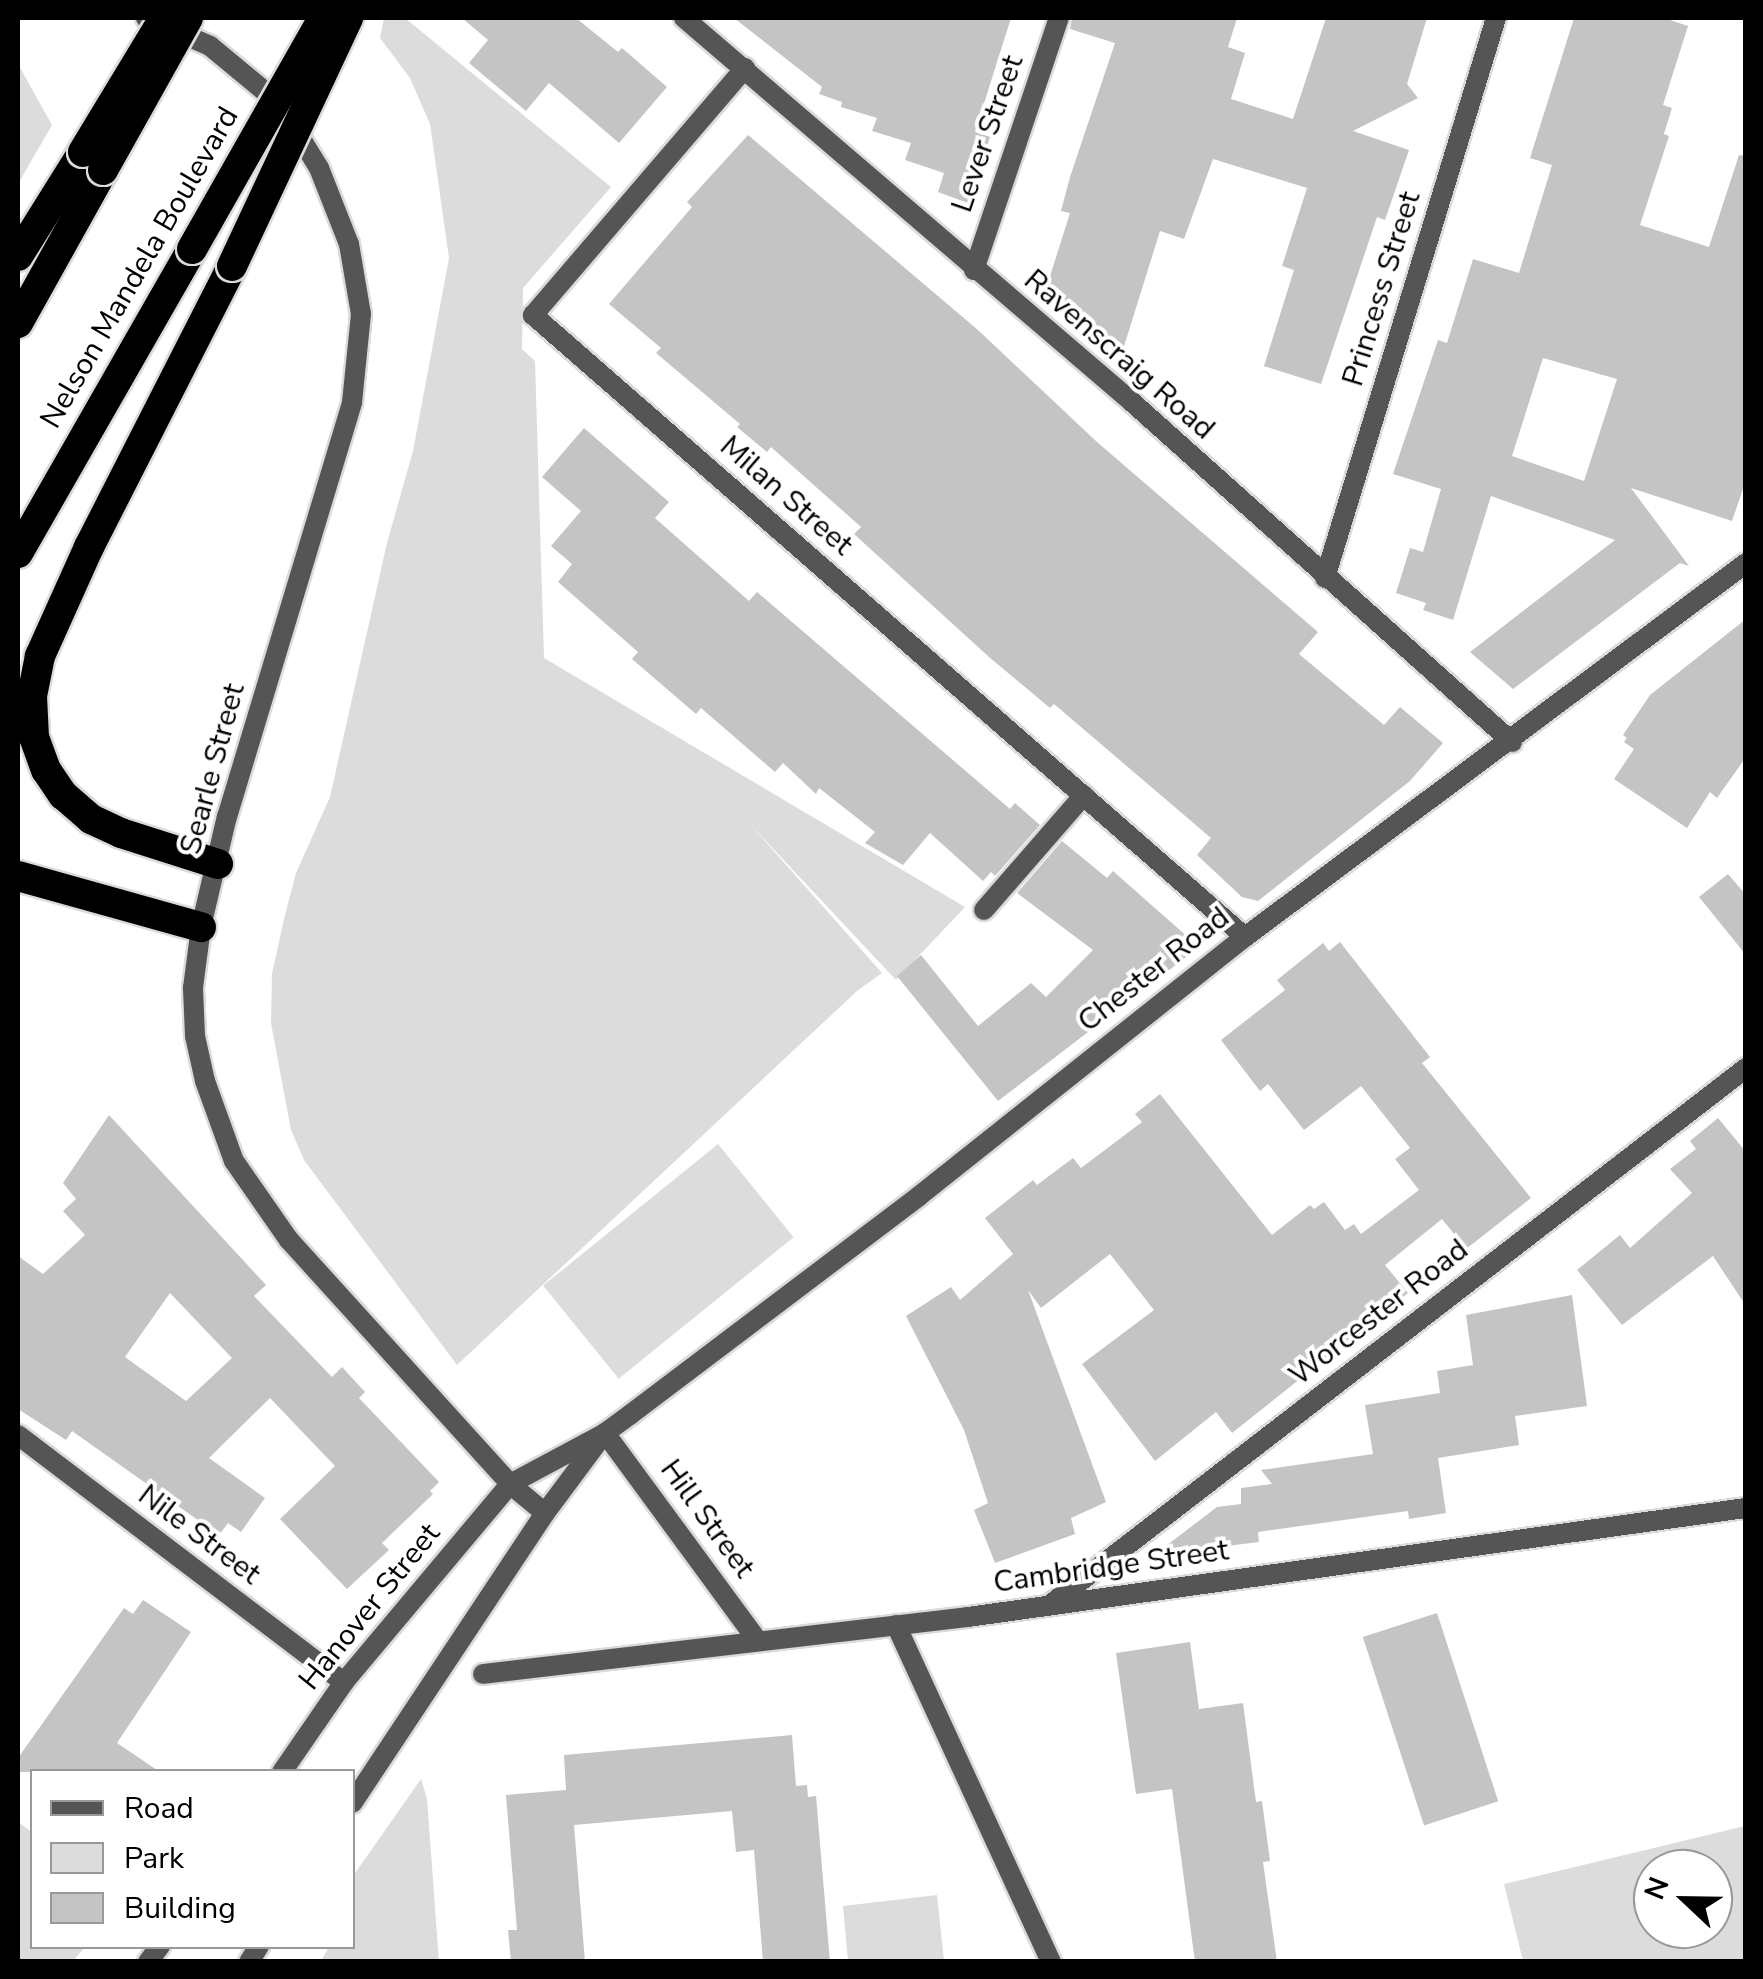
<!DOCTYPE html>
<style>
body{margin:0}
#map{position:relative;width:1763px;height:1979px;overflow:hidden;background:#fff;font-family:"Nunito Sans",sans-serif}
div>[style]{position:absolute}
.green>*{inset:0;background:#dcdcdc;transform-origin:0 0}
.building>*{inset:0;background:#c4c4c4;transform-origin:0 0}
.roads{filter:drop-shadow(2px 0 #dbdbdb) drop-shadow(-2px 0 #dbdbdb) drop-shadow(0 2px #dbdbdb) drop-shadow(0 -2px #dbdbdb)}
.service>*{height:20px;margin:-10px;padding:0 10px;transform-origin:10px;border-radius:10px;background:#555}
.minor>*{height:20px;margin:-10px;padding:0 10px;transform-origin:10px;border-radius:10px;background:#555}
.tertiary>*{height:20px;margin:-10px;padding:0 10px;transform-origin:10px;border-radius:10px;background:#555}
.motorway>*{height:30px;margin:-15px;padding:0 15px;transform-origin:15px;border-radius:15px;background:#000}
.bridges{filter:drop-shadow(2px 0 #dbdbdb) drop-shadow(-2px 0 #dbdbdb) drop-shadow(0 2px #dbdbdb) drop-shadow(0 -2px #dbdbdb)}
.motorway-bridge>*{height:30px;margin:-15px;padding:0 15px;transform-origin:15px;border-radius:15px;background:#000}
span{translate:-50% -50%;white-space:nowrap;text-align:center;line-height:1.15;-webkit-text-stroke:8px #fff;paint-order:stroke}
.street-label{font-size:30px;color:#000}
.frame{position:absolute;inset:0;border:20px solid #000;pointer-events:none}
.legend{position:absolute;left:30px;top:1769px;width:325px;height:180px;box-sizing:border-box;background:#fff;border:2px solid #999;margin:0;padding:12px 18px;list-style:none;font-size:30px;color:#000}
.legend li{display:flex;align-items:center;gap:20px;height:50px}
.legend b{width:50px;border:2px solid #999}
.north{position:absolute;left:1633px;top:1849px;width:100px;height:100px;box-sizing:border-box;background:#fff;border:2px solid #999;border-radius:50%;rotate:292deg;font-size:28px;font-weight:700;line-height:40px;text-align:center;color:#000}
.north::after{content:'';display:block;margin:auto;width:35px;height:45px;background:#000;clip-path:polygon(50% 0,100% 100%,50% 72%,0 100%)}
</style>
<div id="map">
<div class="green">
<div style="clip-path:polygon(384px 18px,405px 18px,611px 187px,523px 288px,522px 349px,535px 361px,544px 658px,965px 907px,896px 980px,749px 823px,882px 973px,857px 991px,457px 1365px,304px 1160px,291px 1130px,271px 1023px,272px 974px,284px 919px,296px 873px,330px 797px,387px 543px,413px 451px,449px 258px,430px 124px,410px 78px,380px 38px)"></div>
<div style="clip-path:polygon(18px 64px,52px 125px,18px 184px)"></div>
<div style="left:718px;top:1144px;width:120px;height:225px;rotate:51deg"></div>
<div style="clip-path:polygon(421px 1779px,427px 1799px,439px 1961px,321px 1961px,329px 1947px,352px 1946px,353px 1876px)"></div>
<div style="clip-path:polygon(18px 1822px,32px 1832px,32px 1946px,85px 1947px,73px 1961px,18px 1961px)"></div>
<div style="clip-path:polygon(evenodd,1745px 1826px,1745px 1961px,1523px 1961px,1504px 1884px,1745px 1826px,1653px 1869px,1713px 1869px,1713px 1929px,1653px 1929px,1653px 1869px)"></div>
<div style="clip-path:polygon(937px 1895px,944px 1961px,848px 1961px,843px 1906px)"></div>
</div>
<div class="building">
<div style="clip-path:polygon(462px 18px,576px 18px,618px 52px,622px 48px,667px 87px,619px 143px,549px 83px,526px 111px,469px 63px,488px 40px)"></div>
<div style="clip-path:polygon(734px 18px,1011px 18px,975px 132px,990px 137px,968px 203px,938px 192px,944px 173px,905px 160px,911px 143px,872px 131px,877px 118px,841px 107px,842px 102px,819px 94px,822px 87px)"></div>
<div style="clip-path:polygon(1072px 18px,1237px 18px,1228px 47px,1245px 53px,1231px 99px,1293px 119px,1326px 18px,1427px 18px,1407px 84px,1418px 98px,1353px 131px,1409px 150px,1385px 220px,1377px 217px,1321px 384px,1264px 366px,1294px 270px,1282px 266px,1307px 188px,1213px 159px,1184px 239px,1160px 231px,1121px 356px,1046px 289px,1070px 213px,1061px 211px,1070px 177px,1115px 43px,1070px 29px)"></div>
<div style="clip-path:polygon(evenodd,1574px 18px,1664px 18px,1688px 26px,1663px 105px,1672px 108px,1664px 134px,1669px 136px,1640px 225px,1709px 247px,1739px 155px,1746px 156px,1746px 480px,1732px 521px,1631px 488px,1689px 566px,1680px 563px,1513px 689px,1470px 652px,1615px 540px,1491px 496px,1453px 620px,1423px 610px,1426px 603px,1396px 593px,1410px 548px,1423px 552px,1441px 489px,1393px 474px,1438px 340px,1447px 343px,1473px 259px,1519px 273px,1552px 165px,1530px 158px,1574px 18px,1543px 358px,1617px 379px,1584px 481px,1512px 456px,1543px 358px)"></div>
<div style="clip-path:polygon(748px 135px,978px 330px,1097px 442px,1318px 632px,1299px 654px,1384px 725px,1400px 707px,1443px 743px,1410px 781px,1258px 901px,1242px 897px,1197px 855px,1211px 838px,1054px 704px,1050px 708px,989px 657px,854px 534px,861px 527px,771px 447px,767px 452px,737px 427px,740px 424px,656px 353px,661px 348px,609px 304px,692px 207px,687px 202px)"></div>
<div style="clip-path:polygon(584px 428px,669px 502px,655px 518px,749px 601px,757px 592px,1010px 809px,1015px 803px,1040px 825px,995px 876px,991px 872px,983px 881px,930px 833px,903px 865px,865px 843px,875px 832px,819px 788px,816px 794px,783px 763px,775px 772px,701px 708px,696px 714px,632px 659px,638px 652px,558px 582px,572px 564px,551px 546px,581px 511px,542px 477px)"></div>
<div style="clip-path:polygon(1746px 619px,1746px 757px,1717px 798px,1710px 792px,1687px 828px,1614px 779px,1634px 749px,1624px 742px,1627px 738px,1623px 735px,1650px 695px)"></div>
<div style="clip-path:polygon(1062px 841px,1107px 878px,1113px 871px,1148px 902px,1189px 938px,1190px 954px,998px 1101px,897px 976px,921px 955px,978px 1026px,1031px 983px,1046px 997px,1093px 950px,1017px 893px)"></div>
<div style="clip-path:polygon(1728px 874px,1746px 895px,1746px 955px,1699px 897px)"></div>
<div style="clip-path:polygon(1340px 942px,1430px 1057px,1422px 1063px,1531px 1198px,1466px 1249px,1442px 1219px,1385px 1265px,1408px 1293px,1232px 1433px,1216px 1412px,1155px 1461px,1082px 1364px,1154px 1310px,1110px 1254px,1041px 1308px,1028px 1290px,1106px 1502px,1071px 1518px,1075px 1534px,995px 1563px,974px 1510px,988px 1503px,964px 1430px,906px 1316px,951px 1287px,960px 1300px,1013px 1254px,985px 1218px,1033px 1180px,1037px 1185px,1073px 1158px,1081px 1168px,1142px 1122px,1135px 1114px,1160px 1094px,1272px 1235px,1310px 1205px,1314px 1209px,1324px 1202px,1345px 1230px,1354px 1224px,1361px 1234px,1419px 1190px,1395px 1159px,1410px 1148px,1361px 1086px,1304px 1130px,1268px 1084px,1260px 1091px,1221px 1040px,1285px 990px,1277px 980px,1323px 943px,1329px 951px)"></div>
<div style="clip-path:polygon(evenodd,109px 1115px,266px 1285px,254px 1296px,332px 1377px,342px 1367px,365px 1392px,359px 1398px,439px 1482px,430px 1491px,433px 1494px,382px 1543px,389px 1550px,347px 1589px,280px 1519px,335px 1466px,270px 1398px,209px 1458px,265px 1498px,241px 1532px,228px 1523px,219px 1535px,72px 1431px,66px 1440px,18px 1409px,18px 1256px,43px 1274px,85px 1235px,63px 1211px,76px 1199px,63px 1183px,109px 1115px,170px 1293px,232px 1358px,186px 1401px,125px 1357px,170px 1293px)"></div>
<div style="clip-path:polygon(1718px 1118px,1746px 1152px,1746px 1306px,1713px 1256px,1622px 1325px,1577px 1270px,1620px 1235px,1630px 1248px,1692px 1193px,1670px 1169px,1696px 1149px,1690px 1141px)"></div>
<div style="clip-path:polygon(1572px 1295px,1587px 1406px,1515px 1416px,1519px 1445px,1438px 1458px,1446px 1513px,1409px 1519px,1408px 1511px,1258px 1532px,1259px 1542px,1154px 1555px,1217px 1507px,1241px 1504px,1241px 1488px,1272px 1484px,1261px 1470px,1373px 1454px,1365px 1405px,1440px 1393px,1437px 1371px,1473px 1365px,1466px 1315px)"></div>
<div style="clip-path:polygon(143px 1600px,191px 1632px,117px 1743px,160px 1772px,18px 1772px,18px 1758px,124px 1608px,133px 1614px)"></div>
<div style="left:1437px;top:1613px;width:198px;height:78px;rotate:72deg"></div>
<div style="clip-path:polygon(1190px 1642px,1199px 1709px,1243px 1703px,1256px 1802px,1262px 1801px,1270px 1861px,1263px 1862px,1277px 1962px,1195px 1962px,1172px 1789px,1136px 1794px,1116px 1653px)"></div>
<div style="clip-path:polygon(792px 1735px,796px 1786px,807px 1785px,808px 1797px,816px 1796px,830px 1962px,763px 1962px,754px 1850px,736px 1852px,732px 1811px,574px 1825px,585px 1962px,511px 1962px,508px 1930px,517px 1930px,506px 1795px,566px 1790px,564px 1755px)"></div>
</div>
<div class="roads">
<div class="service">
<div style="left:984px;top:910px;width:152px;rotate:-49deg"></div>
<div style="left:896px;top:1625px;width:371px;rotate:65.3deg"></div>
</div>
<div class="minor">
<div style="left:684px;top:18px;width:590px;rotate:40.6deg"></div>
<div style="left:1132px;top:402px;width:510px;rotate:41.82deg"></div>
<div style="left:745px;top:68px;width:326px;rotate:130.6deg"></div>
<div style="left:533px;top:315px;width:945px;rotate:41.14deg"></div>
<div style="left:974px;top:270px;width:266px;rotate:-71.4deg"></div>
<div style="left:1325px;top:578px;width:586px;rotate:-73.02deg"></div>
<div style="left:605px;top:1433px;width:258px;rotate:53.7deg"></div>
<div style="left:18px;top:1435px;width:409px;rotate:37.2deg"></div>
<div style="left:510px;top:1484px;width:108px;rotate:-28.2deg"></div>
<div style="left:605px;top:1433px;width:32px;rotate:-36deg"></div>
<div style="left:631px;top:1414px;width:361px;rotate:-37.1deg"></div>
<div style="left:919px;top:1196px;width:416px;rotate:-38.5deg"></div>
<div style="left:1245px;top:937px;width:625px;rotate:-36.74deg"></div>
<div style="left:545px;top:1513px;width:94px;rotate:-53.3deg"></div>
<div style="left:1051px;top:1604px;width:878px;rotate:-37.64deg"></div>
<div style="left:483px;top:1674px;width:488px;rotate:-6.7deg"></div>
<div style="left:968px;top:1617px;width:786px;rotate:-7.98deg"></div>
</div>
<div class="tertiary">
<div style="left:146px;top:18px;width:70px;rotate:23.6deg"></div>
<div style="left:210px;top:46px;width:89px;rotate:39.6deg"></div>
<div style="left:279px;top:103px;width:76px;rotate:58.4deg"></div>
<div style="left:319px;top:168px;width:82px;rotate:68.5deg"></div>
<div style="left:349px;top:244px;width:71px;rotate:80.3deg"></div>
<div style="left:361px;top:314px;width:89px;rotate:95.8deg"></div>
<div style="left:352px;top:403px;width:432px;rotate:106.8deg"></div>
<div style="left:227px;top:816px;width:114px;rotate:103.2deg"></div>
<div style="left:201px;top:927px;width:62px;rotate:97.5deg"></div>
<div style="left:193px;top:988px;width:48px;rotate:87.6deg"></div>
<div style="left:195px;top:1036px;width:46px;rotate:77.5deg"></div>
<div style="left:205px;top:1081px;width:85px;rotate:70.1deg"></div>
<div style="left:234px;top:1161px;width:96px;rotate:55.2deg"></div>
<div style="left:289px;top:1240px;width:329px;rotate:47.8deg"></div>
<div style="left:510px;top:1484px;width:45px;rotate:39.6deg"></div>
<div style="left:545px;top:1513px;width:348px;rotate:123.6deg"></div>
<div style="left:282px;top:1772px;width:109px;rotate:-55.4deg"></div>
<div style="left:344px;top:1682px;width:258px;rotate:-50deg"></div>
<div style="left:148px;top:1962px;width:20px;rotate:-53deg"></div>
<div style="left:249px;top:1962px;width:19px;rotate:-58deg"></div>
</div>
<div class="motorway">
<div style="left:18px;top:256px;width:123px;rotate:-58deg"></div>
<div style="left:18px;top:323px;width:175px;rotate:-60.9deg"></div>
<div style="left:18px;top:553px;width:350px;rotate:-60.2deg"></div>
<div style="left:218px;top:864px;width:102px;rotate:-162.3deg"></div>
<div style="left:121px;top:833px;width:33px;rotate:-155deg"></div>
<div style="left:91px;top:819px;width:37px;rotate:-139deg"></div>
<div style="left:63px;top:795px;width:30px;rotate:-124deg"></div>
<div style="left:46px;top:770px;width:35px;rotate:-110deg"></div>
<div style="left:34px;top:737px;width:41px;rotate:-92.8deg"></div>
<div style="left:32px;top:696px;width:41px;rotate:-78.7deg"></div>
<div style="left:40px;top:656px;width:120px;rotate:-65.8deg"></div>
<div style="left:89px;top:547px;width:315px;rotate:-63deg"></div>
<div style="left:18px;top:876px;width:190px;rotate:15.6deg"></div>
</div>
</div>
<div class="bridges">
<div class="motorway-bridge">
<div style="left:83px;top:152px;width:157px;rotate:-58.8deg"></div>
<div style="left:103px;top:170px;width:174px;rotate:-60.8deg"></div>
<div style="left:192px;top:249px;width:266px;rotate:-60.4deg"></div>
<div style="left:232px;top:266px;width:274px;rotate:-64.9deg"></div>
</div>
</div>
<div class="street-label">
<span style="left:988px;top:134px;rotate:-71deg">Lever Street</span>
<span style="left:140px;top:268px;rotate:-60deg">Nelson Mandela Boulevard</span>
<span style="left:1382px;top:289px;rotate:-73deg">Princess Street</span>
<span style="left:1119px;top:355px;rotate:41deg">Ravenscraig Road</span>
<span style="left:786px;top:496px;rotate:41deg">Milan Street</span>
<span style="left:213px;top:769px;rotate:-75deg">Searle Street</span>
<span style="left:1154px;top:970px;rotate:-38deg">Chester Road</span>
<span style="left:1379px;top:1313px;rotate:-38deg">Worcester Road</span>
<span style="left:707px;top:1519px;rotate:54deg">Hill Street</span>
<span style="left:199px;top:1535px;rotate:37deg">Nile Street</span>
<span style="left:1111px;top:1567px;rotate:-8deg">Cambridge Street</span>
<span style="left:370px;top:1607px;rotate:-51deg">Hanover Street</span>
</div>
<div class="frame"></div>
<ul class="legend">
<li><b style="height:12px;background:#555"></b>Road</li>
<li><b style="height:28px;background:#dcdcdc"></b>Park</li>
<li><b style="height:28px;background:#c4c4c4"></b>Building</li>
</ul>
<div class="north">N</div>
</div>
